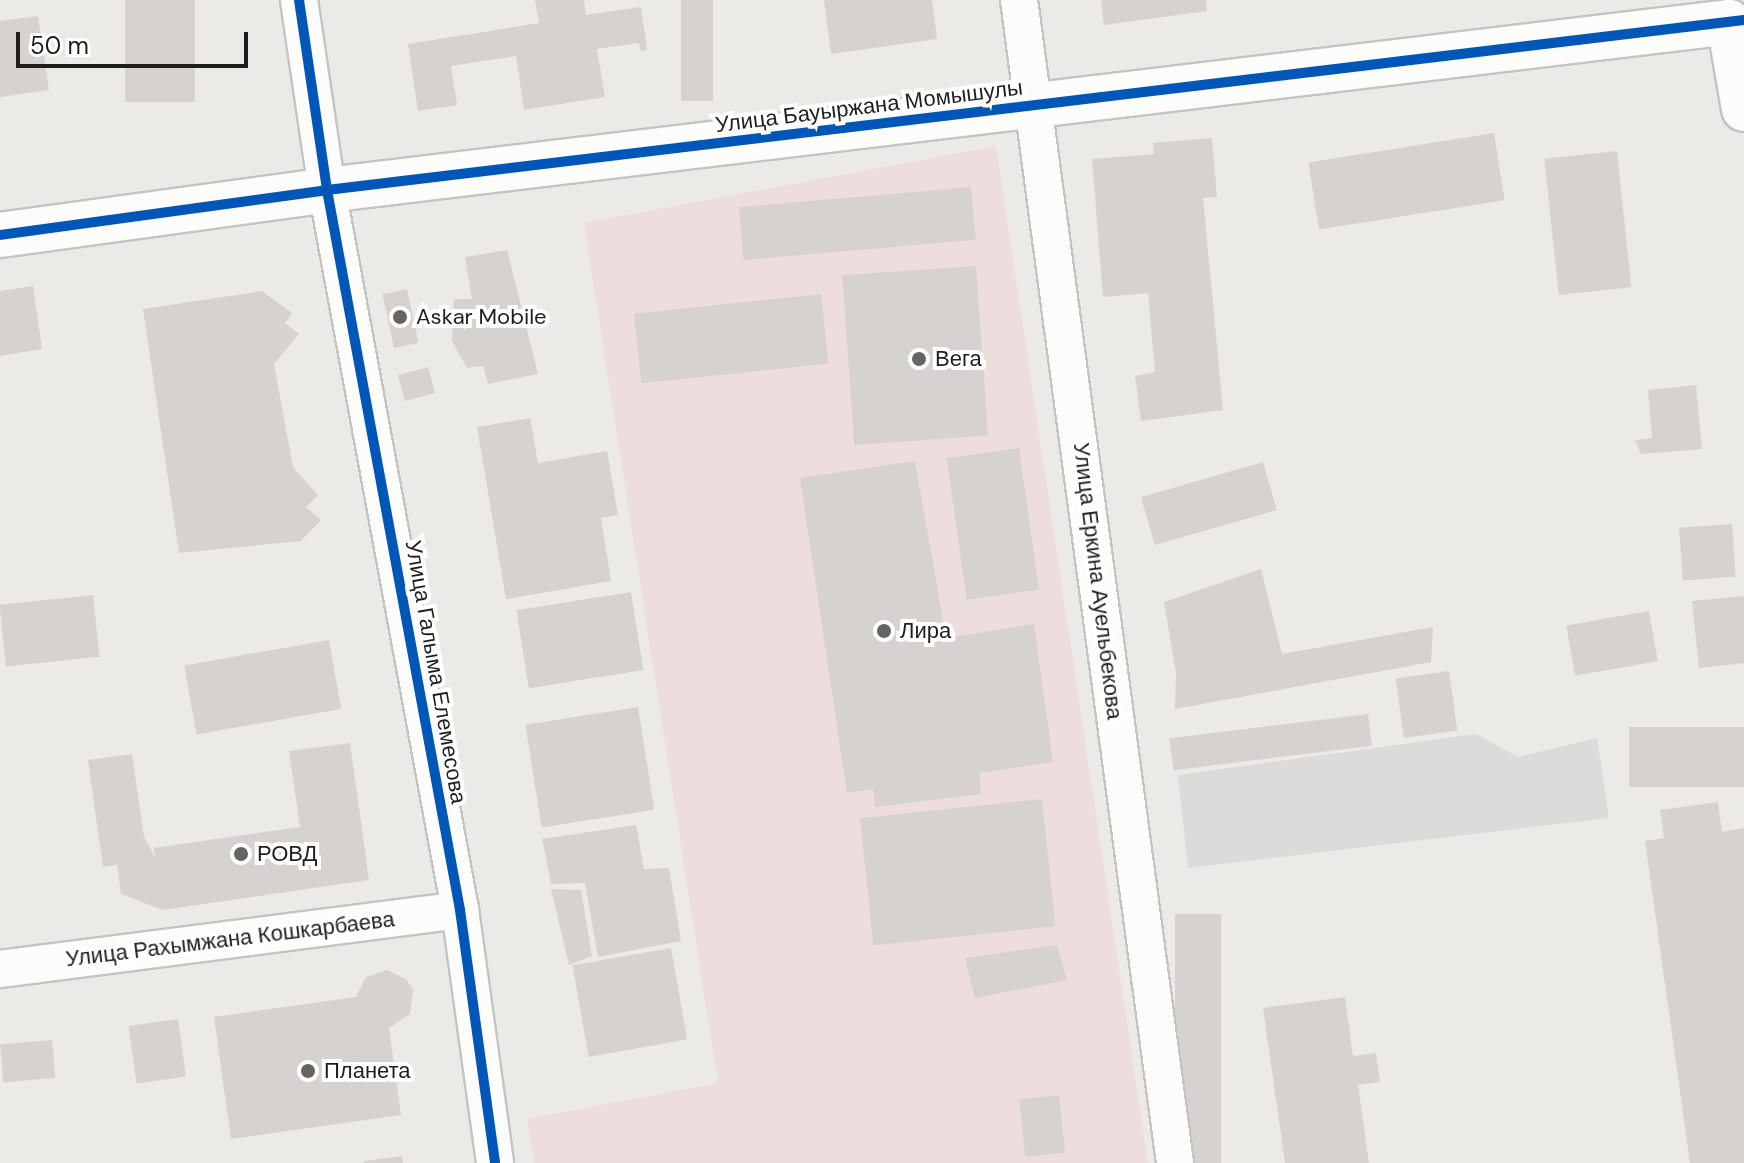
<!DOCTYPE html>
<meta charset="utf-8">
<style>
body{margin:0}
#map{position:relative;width:1744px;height:1163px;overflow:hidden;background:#eceae7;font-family:"DM Sans",sans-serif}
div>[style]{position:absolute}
.commercial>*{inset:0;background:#edd}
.parking>*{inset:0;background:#dcdbda}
.building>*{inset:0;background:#d5d2cf;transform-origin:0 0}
.roads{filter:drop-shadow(2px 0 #c5c4c3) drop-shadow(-2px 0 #c5c4c3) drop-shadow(0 2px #c5c4c3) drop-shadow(0 -2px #c5c4c3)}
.minor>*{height:36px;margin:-18px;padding:0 18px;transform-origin:18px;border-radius:18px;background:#fcfcfb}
.tertiary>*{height:44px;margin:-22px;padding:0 22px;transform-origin:22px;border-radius:22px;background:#fcfcfb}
.cycleway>*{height:10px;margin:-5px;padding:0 5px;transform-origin:5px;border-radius:5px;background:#0057b8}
.dots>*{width:22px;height:22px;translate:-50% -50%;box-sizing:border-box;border:4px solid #fff;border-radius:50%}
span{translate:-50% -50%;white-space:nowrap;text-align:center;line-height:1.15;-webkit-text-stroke:8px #fff;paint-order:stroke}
.street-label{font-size:22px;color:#1e1e1e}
.poi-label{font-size:22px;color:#1e1e1e}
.left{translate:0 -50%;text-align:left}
.scale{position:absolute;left:16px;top:32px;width:232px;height:36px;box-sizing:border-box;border:4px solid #1e1e1e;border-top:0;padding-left:10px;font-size:24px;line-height:28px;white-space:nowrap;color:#1e1e1e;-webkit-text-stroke:6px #fff;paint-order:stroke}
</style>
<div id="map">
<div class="commercial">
<div style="clip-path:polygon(996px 146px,1148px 1163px,534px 1163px,527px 1119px,718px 1083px,584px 223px)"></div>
</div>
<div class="parking">
<div style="clip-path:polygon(1476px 734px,1518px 757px,1597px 738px,1609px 818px,1188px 868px,1178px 775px)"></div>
</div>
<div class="building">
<div style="left:125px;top:0;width:70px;height:102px"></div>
<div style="clip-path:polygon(535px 0,584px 0,586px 15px,641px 7px,647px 50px,640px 51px,639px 43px,597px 49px,605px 97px,524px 110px,516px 56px,451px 66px,457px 105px,418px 111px,408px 44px,539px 23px)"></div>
<div style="left:681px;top:0;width:32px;height:101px"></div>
<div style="clip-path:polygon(824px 0,932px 0,937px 39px,831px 54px)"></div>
<div style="clip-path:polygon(1101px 0,1206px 0,1207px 11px,1104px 25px)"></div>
<div style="clip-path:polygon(38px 16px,49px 90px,0 97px,0 21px)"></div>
<div style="left:1494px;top:133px;width:68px;height:188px;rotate:81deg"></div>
<div style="clip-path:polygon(1212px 138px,1217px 197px,1203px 198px,1223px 410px,1141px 421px,1135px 376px,1155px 372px,1148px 293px,1103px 297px,1092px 159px,1154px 154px,1153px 143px)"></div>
<div style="left:1617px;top:151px;width:137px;height:73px;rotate:84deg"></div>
<div style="left:971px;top:187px;width:53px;height:233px;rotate:85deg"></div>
<div style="clip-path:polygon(507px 250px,538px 374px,488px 384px,483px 366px,467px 368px,452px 341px,454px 299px,472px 299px,465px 257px)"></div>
<div style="left:976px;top:266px;width:170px;height:134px;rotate:86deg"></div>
<div style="clip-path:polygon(33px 286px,42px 349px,0 356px,0 291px)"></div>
<div style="left:407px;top:289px;width:55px;height:25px;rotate:78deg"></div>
<div style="clip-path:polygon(262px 291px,292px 313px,285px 323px,299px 334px,274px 364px,293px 467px,318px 495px,306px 507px,321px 520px,301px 541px,179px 553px,143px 309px)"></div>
<div style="left:821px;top:294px;width:70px;height:188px;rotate:84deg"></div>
<div style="left:428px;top:367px;width:27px;height:31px;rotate:75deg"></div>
<div style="clip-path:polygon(1696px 385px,1702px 449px,1641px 454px,1635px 440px,1652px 438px,1648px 390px)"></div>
<div style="clip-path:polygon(530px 418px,538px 463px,607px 451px,618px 515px,601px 518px,611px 581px,506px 599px,477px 427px)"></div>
<div style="left:1019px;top:448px;width:143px;height:73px;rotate:82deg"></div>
<div style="clip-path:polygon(915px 461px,946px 638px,1034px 624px,1053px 762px,979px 773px,981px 794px,875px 807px,873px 789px,847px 793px,800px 478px)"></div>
<div style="left:1263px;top:462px;width:50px;height:127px;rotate:74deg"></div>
<div style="left:1732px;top:524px;width:53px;height:53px;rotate:86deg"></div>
<div style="clip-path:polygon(1261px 569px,1282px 654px,1433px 627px,1431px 662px,1175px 709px,1176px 674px,1164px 602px)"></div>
<div style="left:631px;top:592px;width:79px;height:116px;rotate:81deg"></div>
<div style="left:93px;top:595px;width:62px;height:94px;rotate:84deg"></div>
<div style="clip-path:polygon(1744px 596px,1744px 663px,1699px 668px,1692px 601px)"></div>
<div style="left:1649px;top:611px;width:51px;height:84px;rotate:80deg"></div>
<div style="left:329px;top:640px;width:70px;height:147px;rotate:80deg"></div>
<div style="left:1449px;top:671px;width:60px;height:54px;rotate:82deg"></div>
<div style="left:638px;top:707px;width:104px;height:114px;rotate:81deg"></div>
<div style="left:1368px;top:714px;width:32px;height:200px;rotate:83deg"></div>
<div style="left:1744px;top:727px;width:60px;height:115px;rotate:90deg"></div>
<div style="clip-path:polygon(350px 743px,369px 880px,163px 910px,121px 894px,117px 865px,103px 867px,88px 760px,132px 754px,144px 837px,155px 858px,154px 848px,300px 827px,289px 751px)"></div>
<div style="left:1042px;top:799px;width:128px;height:183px;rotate:84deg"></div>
<div style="clip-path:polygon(1718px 802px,1722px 832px,1744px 828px,1744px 1163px,1690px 1163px,1645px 841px,1664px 838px,1660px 810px)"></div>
<div style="clip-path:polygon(636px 825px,644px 869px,669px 868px,681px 941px,598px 957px,585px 883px,551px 884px,542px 839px)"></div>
<div style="clip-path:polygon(551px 889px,581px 890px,592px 956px,569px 965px)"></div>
<div style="left:1175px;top:914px;width:46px;height:252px"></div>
<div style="clip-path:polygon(1057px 945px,1067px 980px,975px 998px,965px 958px)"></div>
<div style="left:671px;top:948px;width:93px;height:100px;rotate:80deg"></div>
<div style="clip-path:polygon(387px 970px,406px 979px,413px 990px,410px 1014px,389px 1028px,401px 1115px,231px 1139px,214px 1017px,356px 997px,366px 977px)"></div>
<div style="clip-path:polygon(1345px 997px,1353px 1056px,1376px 1053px,1380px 1082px,1358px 1085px,1369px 1163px,1285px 1163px,1263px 1008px)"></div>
<div style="left:178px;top:1019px;width:58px;height:50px;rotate:82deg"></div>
<div style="left:52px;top:1040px;width:38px;height:52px;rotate:85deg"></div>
<div style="left:1059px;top:1095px;width:58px;height:40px;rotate:84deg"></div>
<div style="clip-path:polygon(402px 1156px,403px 1163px,364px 1163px,364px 1161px)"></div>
</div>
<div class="roads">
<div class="minor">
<div style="left:299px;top:0;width:192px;rotate:81.6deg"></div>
<div style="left:327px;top:190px;width:732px;rotate:79.53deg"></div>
<div style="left:460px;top:910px;width:255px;rotate:82.1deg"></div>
<div style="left:1019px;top:0;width:1173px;rotate:82.36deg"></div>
<div style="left:0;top:969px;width:464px;rotate:-7.3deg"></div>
</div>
<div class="tertiary">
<div style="left:0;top:235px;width:330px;rotate:-7.8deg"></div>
<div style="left:327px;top:190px;width:1412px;rotate:-6.83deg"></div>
<div style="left:1729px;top:22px;width:88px;rotate:80.2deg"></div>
</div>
</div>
<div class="cycleway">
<div style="left:299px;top:0;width:192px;rotate:81.6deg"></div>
<div style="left:327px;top:190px;width:732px;rotate:79.53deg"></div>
<div style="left:460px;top:910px;width:255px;rotate:82.1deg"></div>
<div style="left:0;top:235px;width:330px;rotate:-7.8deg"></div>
<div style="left:327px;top:190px;width:1427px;rotate:-6.84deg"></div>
</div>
<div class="dots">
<div style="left:400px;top:317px;background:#666564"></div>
<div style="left:919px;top:359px;background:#666564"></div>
<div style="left:884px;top:631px;background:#666564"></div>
<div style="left:241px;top:854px;background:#666564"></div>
<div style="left:308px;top:1071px;background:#666564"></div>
</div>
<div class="street-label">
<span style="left:869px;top:106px;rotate:-7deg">Улица Бауыржана Момышулы</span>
<span style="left:1098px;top:581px;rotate:83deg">Улица Еркина Ауельбекова</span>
<span style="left:436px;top:672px;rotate:80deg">Улица Галыма Елемесова</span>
<span style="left:230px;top:939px;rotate:-7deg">Улица Рахымжана Кошкарбаева</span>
</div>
<div class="poi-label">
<span class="left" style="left:416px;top:317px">Askar Mobile</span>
<span class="left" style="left:935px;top:359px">Вега</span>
<span class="left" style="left:900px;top:631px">Лира</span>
<span class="left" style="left:257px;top:854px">РОВД</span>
<span class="left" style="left:324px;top:1071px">Планета</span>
</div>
<div class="scale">50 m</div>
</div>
